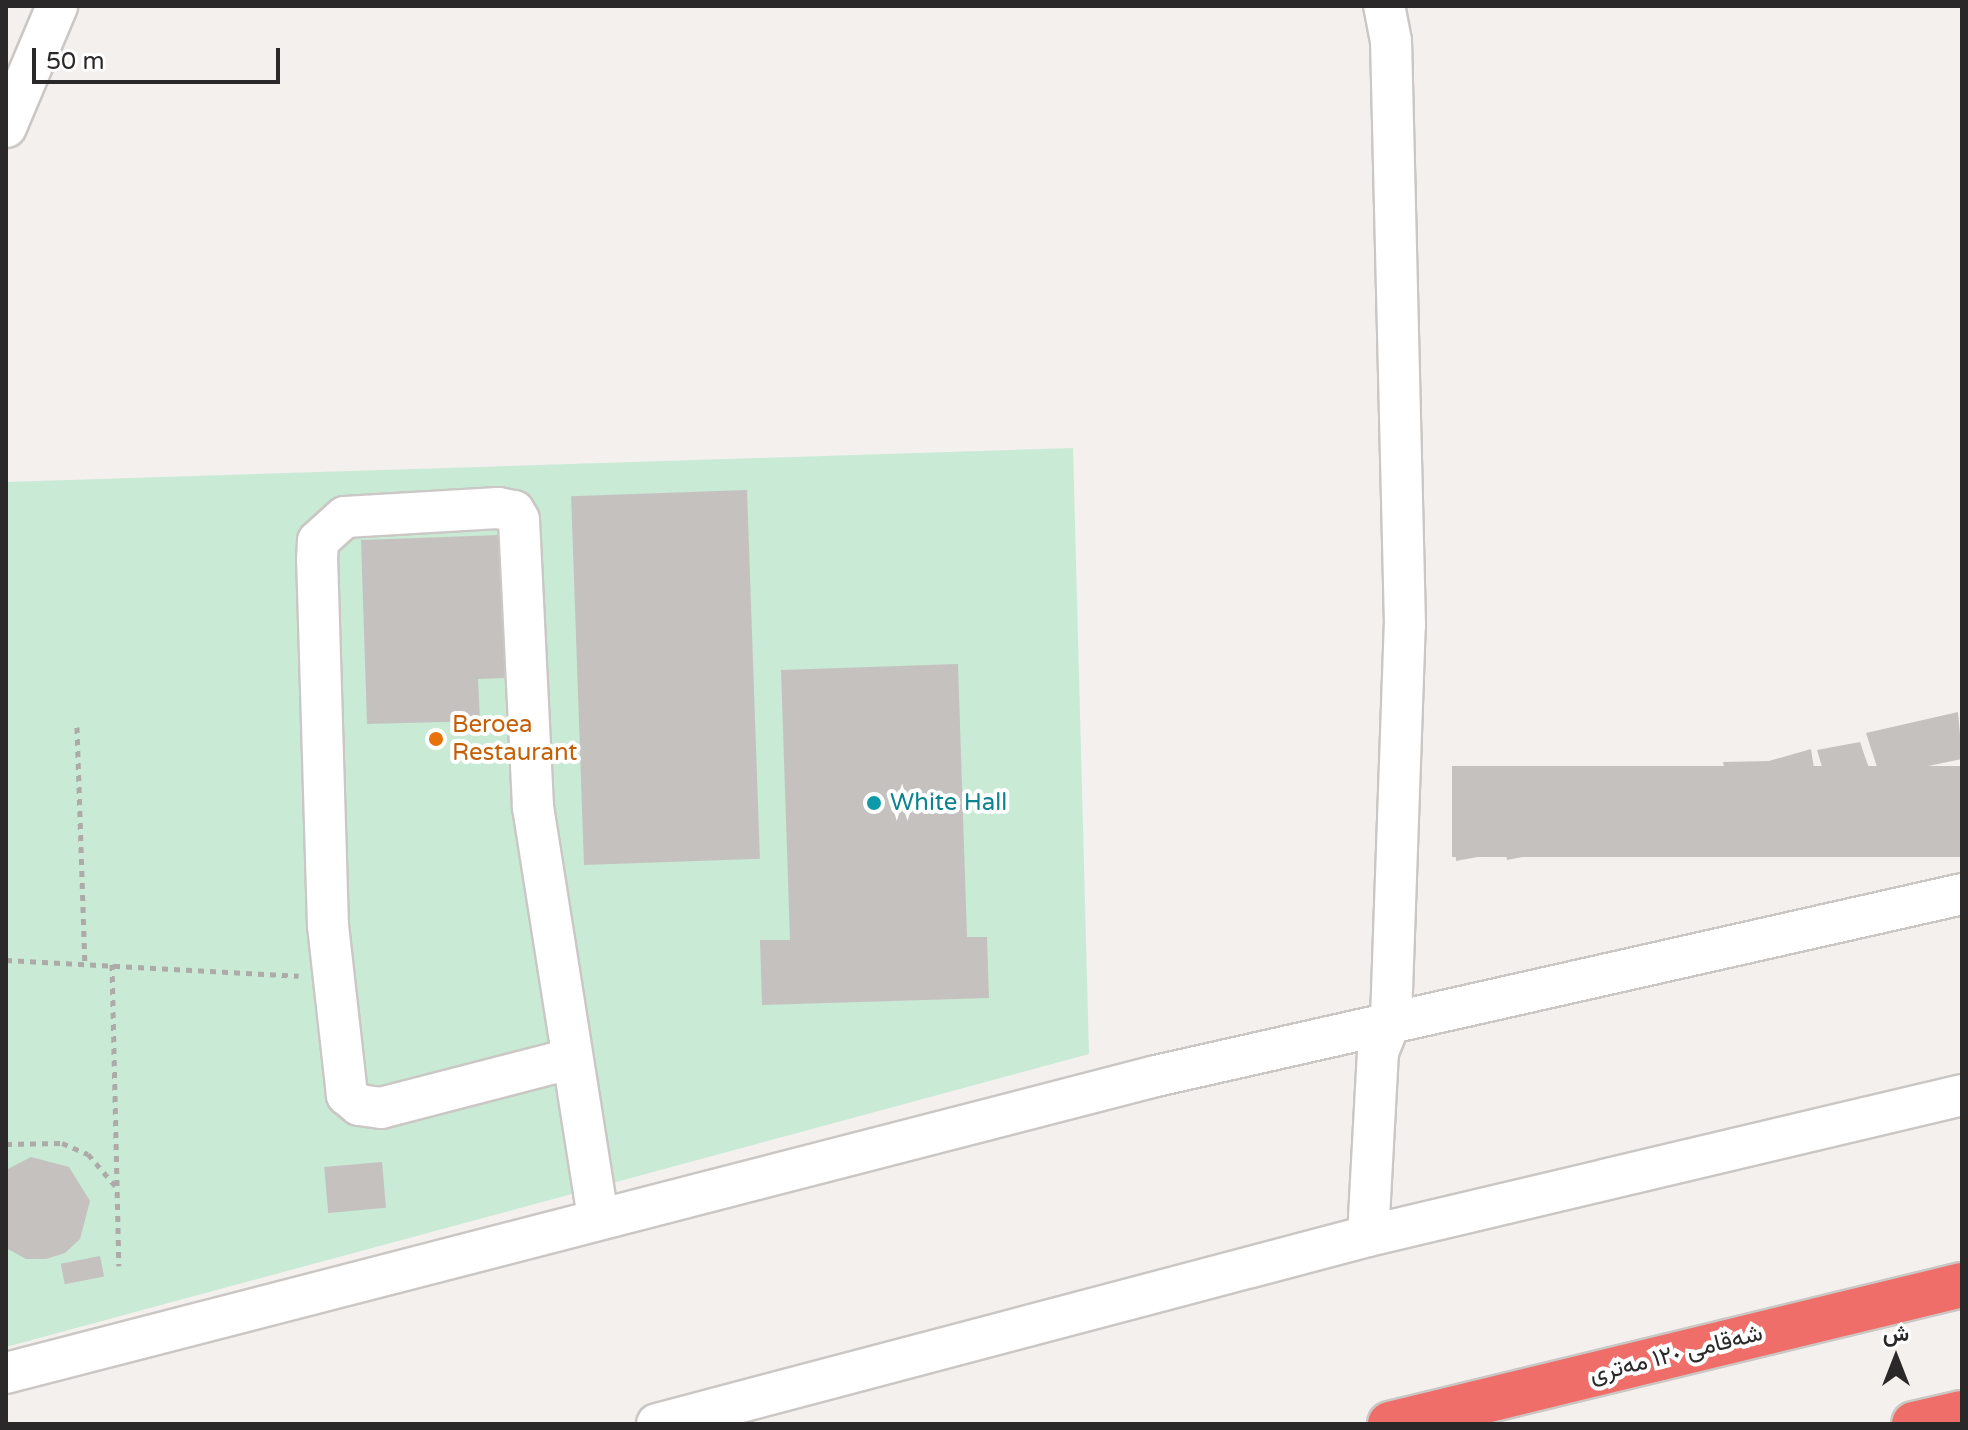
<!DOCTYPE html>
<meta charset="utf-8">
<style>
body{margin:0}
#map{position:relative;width:1968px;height:1430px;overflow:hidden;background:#f4f0ee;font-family:"Varela Round",Vazirmatn,sans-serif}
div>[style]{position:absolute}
.green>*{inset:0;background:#c9ead5}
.building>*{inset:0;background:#c5c1bf;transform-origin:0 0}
.path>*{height:5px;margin-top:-2.5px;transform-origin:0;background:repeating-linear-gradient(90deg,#adaaa8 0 6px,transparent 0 12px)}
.roads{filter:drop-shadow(2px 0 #cac7c4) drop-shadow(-2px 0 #cac7c4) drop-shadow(0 2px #cac7c4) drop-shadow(0 -2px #cac7c4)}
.minor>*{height:40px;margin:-20px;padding:0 20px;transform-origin:20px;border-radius:20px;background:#fff}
.highway>*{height:44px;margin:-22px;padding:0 22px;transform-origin:22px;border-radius:22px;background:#ef6e6a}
.dots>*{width:22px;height:22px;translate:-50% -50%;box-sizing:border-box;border:4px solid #fff;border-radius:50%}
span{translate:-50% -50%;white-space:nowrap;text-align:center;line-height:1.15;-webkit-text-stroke:8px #fff;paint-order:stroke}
.food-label{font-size:24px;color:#c56008}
.left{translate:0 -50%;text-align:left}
.culture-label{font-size:24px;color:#0d838f}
.street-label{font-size:24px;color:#2a2828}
.frame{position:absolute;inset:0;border:8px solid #2a2828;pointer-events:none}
.north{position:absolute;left:1856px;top:1318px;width:80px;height:80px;-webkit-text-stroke:6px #fff;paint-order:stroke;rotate:0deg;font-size:22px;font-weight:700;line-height:32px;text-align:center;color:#2a2828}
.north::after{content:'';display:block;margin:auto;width:28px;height:36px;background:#2a2828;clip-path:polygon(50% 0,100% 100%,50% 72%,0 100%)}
.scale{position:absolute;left:32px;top:48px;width:248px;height:36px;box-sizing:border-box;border:4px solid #2a2828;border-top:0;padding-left:10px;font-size:24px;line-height:28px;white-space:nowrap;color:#2a2828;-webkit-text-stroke:6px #fff;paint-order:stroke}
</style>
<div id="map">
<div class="green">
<div style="clip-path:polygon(1073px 448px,1089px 1054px,6px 1347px,6px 482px)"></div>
</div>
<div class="building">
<div style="left:747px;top:490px;width:369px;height:176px;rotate:88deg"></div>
<div style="clip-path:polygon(500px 535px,505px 678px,478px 679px,480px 721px,367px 724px,361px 540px)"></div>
<div style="clip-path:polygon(958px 664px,967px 937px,987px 937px,989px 998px,762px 1005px,760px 940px,790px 940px,781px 670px)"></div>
<div style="clip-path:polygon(1958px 712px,1962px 759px,1880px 776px,1866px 733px)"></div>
<div style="clip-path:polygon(1860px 742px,1872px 777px,1830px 794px,1817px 750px)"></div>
<div style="clip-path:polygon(1811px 749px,1817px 788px,1733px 803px,1723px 762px,1769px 761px)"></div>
<div style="left:1962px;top:766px;width:91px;height:510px;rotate:90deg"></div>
<div style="clip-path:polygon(1714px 772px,1727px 805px,1674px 815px,1677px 783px)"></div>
<div style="clip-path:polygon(1662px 784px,1669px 821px,1629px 827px,1616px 797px)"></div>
<div style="clip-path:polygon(1612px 802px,1621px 833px,1567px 847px,1561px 803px)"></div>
<div style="clip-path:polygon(1550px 808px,1562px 849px,1507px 860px,1501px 820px)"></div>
<div style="clip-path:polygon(1493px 822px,1499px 853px,1456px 861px,1454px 832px)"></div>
<div style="clip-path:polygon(31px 1157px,69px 1167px,90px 1201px,80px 1239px,65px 1253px,46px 1259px,26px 1259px,6px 1248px,6px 1170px)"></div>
<div style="left:382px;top:1162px;width:46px;height:58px;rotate:85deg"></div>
<div style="left:100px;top:1256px;width:21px;height:40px;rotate:79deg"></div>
</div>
<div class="path">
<div style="left:77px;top:727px;width:235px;rotate:88.1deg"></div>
<div style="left:6px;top:960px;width:293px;rotate:3.1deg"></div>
<div style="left:112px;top:964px;width:302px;rotate:88.7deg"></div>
<div style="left:6px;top:1144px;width:56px;rotate:-1deg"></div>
<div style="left:62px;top:1143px;width:28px;rotate:23deg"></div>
<div style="left:88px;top:1154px;width:45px;rotate:49.5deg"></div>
</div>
<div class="roads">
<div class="minor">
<div style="left:6px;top:127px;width:131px;rotate:-67.1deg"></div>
<div style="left:570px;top:1059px;width:195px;rotate:165.5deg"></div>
<div style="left:381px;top:1108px;width:22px;rotate:-172deg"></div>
<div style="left:359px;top:1105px;width:16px;rotate:-140deg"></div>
<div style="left:347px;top:1095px;width:170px;rotate:-96.4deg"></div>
<div style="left:328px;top:926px;width:366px;rotate:-91.7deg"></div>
<div style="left:317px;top:560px;width:19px;rotate:-87deg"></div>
<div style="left:318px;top:541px;width:36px;rotate:-42deg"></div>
<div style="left:345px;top:517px;width:153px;rotate:-3.4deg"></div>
<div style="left:498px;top:508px;width:16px;rotate:11deg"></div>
<div style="left:514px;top:511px;width:10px;rotate:61deg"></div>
<div style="left:519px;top:520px;width:287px;rotate:87.2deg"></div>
<div style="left:533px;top:807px;width:417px;rotate:81deg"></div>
<div style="left:1368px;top:1236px;width:184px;rotate:-86.9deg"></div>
<div style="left:1378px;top:1052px;width:35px;rotate:-68deg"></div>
<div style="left:1391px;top:1020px;width:395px;rotate:-88deg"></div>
<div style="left:1405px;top:625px;width:584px;rotate:-91.37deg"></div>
<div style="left:1391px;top:41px;width:36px;rotate:-101deg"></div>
<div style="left:6px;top:1373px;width:1188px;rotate:-14.48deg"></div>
<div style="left:1156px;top:1076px;width:826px;rotate:-12.72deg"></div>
<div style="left:657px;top:1424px;width:735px;rotate:-14.81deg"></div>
<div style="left:1368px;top:1236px;width:611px;rotate:-13.35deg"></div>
</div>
<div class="highway">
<div style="left:1390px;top:1424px;width:589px;rotate:-13.66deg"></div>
<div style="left:1914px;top:1424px;width:49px;rotate:-12.9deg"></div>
</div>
</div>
<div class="dots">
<div style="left:436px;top:739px;background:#e8710a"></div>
<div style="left:874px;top:803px;background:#0f9aa8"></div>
</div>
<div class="food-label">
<span class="left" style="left:452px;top:739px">Beroea<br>Restaurant</span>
</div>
<div class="culture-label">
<span class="left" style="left:890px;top:803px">White Hall</span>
</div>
<div class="street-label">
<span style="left:1676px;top:1354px;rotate:-14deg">شەقامی ١٢٠ مەتری</span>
</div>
<div class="frame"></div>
<div class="north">ش</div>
<div class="scale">50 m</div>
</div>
